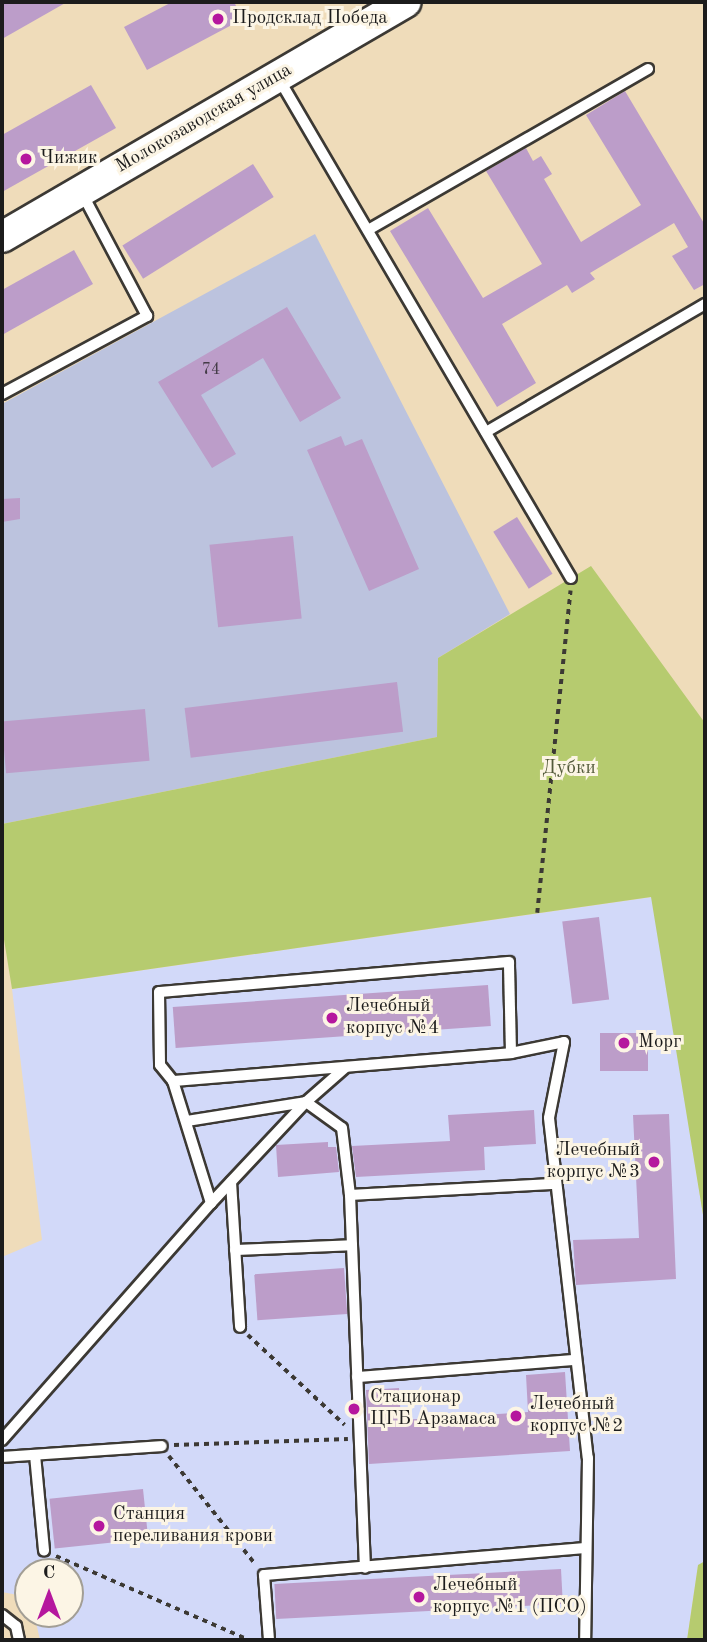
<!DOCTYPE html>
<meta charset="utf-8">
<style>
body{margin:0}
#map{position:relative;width:707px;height:1642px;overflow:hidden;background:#efdcba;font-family:"Old Standard TT",serif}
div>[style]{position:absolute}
.built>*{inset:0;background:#d2d9f9}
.industrial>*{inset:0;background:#bcc3de}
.green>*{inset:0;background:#b6cb6f}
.building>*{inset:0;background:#bc9dc9;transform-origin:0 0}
.path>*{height:3.5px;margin-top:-1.75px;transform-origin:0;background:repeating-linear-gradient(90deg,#3c3934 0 5px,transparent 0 10px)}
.roads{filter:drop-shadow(2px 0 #3c3934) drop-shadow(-2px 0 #3c3934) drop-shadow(0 2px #3c3934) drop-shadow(0 -2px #3c3934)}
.lane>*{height:10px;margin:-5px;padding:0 5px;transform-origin:5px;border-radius:5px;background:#fff}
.secondary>*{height:30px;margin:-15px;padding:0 15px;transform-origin:15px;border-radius:15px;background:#fff}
.dots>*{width:19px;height:19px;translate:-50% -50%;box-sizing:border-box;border:4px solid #fcf5e5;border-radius:50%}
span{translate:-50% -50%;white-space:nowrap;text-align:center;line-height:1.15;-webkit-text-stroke:6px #fcf5e5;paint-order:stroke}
.number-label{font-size:16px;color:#443c47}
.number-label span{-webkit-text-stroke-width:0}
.poi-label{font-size:19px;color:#1c1c1c}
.left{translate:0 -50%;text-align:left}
.right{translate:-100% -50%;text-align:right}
.street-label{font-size:19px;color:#1c1c1c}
.park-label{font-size:19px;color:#525939}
.frame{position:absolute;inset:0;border:4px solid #1c1c1c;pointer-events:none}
.north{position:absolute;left:14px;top:1558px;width:70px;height:70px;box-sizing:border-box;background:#fcf5e5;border:2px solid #a29e95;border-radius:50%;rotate:0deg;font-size:19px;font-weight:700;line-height:28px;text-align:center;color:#1c1c1c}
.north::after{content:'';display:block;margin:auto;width:24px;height:32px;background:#b5179e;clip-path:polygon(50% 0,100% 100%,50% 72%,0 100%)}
</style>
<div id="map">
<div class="built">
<div style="clip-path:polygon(652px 897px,705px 1227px,705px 1561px,698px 1566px,687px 1640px,40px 1640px,34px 1614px,70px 1614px,70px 1572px,28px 1572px,28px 1597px,2px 1592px,2px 1257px,42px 1240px,12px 989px)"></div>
</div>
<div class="industrial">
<div style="clip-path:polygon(315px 234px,510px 614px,438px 658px,437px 737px,2px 824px,2px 404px)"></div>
</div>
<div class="green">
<div style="clip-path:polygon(591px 566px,705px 723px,705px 1227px,651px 897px,12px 989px,2px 927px,2px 824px,437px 737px,438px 658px)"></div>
<div style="clip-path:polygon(705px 1561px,705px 1640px,687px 1640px,698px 1565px)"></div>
</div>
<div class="building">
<div style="clip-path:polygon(2px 2px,67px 2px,2px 39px)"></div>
<div style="clip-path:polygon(172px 2px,234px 2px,243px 19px,147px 70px,124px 27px)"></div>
<div style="clip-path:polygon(91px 85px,116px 128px,2px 192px,2px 135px)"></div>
<div style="clip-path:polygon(625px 91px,705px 225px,705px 284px,694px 290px,672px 256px,688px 247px,674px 223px,590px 273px,595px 279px,572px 293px,567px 285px,502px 324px,536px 383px,497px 407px,390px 231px,428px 208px,483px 298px,542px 264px,486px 171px,526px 148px,533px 161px,541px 156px,552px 174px,544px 179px,581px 242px,641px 205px,586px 115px)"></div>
<div style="left:253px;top:164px;width:39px;height:154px;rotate:58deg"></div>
<div style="clip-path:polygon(74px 250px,93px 284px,2px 335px,2px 290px)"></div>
<div style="clip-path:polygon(287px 307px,341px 398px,300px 422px,263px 358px,201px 395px,236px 454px,212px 468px,158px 382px)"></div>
<div style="clip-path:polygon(341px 436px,345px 446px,362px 439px,419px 569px,369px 591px,307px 450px)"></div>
<div style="clip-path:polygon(20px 498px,20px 519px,2px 522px,2px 499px)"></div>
<div style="left:517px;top:517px;width:67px;height:28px;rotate:58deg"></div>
<div style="left:293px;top:536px;width:83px;height:84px;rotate:84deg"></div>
<div style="left:397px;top:682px;width:50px;height:214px;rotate:83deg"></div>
<div style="left:145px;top:709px;width:52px;height:144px;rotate:85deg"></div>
<div style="left:599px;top:917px;width:83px;height:37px;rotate:83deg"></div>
<div style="left:488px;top:985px;width:41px;height:316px;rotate:86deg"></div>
<div style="left:600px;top:1033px;width:48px;height:38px"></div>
<div style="clip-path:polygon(534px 1110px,536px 1144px,484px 1147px,485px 1170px,356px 1177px,352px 1146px,450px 1141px,448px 1115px)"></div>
<div style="clip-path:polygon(669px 1114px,676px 1279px,576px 1285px,573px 1240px,639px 1238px,633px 1115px)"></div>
<div style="clip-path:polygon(328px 1142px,328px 1147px,336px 1147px,339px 1172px,278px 1177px,276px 1145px)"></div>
<div style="left:344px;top:1268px;width:46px;height:90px;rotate:86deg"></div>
<div style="clip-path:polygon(565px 1372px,570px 1451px,369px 1464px,366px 1390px,399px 1388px,401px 1420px,528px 1412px,526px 1375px)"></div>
<div style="left:143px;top:1489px;width:50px;height:94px;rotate:84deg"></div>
<div style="left:561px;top:1569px;width:35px;height:287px;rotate:87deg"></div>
</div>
<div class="path">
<div style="left:537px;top:913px;width:324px;rotate:-84.1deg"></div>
<div style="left:248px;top:1335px;width:132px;rotate:42.9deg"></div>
<div style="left:174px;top:1445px;width:174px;rotate:-2deg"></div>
<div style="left:169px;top:1456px;width:139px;rotate:51.4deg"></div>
<div style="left:56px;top:1556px;width:210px;rotate:23.5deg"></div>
</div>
<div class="roads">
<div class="lane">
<div style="left:279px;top:79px;width:578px;rotate:59.67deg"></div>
<div style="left:368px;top:230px;width:323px;rotate:-29.9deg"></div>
<div style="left:2px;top:394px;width:165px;rotate:-28.3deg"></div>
<div style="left:147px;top:316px;width:139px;rotate:-117.9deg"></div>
<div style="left:486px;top:432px;width:254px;rotate:-30.3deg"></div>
<div style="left:511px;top:1053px;width:54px;rotate:-11.7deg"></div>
<div style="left:564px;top:1042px;width:77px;rotate:101.2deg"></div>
<div style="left:549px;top:1118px;width:342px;rotate:83.5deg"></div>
<div style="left:588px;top:1458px;width:182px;rotate:90.9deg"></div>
<div style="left:173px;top:1081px;width:339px;rotate:-4.7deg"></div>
<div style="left:511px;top:1053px;width:91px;rotate:-91.3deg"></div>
<div style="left:509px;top:962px;width:351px;rotate:175.1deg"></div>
<div style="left:159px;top:992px;width:73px;rotate:89.2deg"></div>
<div style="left:160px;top:1065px;width:21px;rotate:51deg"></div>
<div style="left:173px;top:1081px;width:128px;rotate:72.7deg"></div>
<div style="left:187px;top:1121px;width:121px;rotate:-9.1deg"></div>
<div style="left:306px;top:1102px;width:44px;rotate:35.8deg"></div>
<div style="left:342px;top:1128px;width:67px;rotate:83.2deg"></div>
<div style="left:350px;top:1195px;width:373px;rotate:87.7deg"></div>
<div style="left:231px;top:1182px;width:145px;rotate:86.4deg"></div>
<div style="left:350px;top:1195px;width:206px;rotate:-3.1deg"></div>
<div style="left:235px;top:1250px;width:117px;rotate:-2.4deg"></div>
<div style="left:357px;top:1377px;width:218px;rotate:-4.5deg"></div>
<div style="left:2px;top:1440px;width:316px;rotate:-48.6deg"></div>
<div style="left:211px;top:1203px;width:139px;rotate:-46.8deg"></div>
<div style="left:306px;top:1102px;width:53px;rotate:-41.2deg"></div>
<div style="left:35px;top:1455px;width:96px;rotate:84.6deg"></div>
<div style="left:2px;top:1457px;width:160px;rotate:-3.9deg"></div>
<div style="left:2px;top:1615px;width:18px;rotate:38deg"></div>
<div style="left:16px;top:1626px;width:14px;rotate:78deg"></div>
<div style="left:269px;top:1640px;width:65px;rotate:-94.4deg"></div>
<div style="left:264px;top:1575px;width:323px;rotate:-4.8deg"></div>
</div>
<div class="secondary">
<div style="left:2px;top:237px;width:467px;rotate:-30.2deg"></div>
</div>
</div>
<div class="dots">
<div style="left:218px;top:19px;background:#b5179e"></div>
<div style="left:26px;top:159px;background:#b5179e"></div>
<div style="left:332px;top:1018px;background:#b5179e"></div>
<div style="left:624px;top:1043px;background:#b5179e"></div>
<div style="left:654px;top:1162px;background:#b5179e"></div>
<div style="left:354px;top:1409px;background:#b5179e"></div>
<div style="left:516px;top:1416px;background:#b5179e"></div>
<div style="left:99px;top:1526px;background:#b5179e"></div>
<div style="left:419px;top:1597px;background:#b5179e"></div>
</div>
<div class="number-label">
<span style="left:211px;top:370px">74</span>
</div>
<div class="poi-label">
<span class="left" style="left:232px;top:19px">Продсклад Победа</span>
<span class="left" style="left:40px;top:159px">Чижик</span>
<span class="left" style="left:346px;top:1018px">Лечебный<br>корпус №4</span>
<span class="left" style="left:638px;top:1043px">Морг</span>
<span class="right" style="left:640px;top:1162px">Лечебный<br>корпус №3</span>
<span class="left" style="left:370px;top:1409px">Стационар<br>ЦГБ Арзамаса</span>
<span class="left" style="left:530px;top:1416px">Лечебный<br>корпус №2</span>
<span class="left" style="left:113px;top:1526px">Станция<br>переливания крови</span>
<span class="left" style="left:433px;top:1597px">Лечебный<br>корпус №1 (ПСО)</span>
</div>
<div class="street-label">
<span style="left:204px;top:119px;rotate:-30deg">Молокозаводская улица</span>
</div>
<div class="park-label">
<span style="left:569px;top:769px">Дубки</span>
</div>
<div class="frame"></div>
<div class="north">С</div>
</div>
